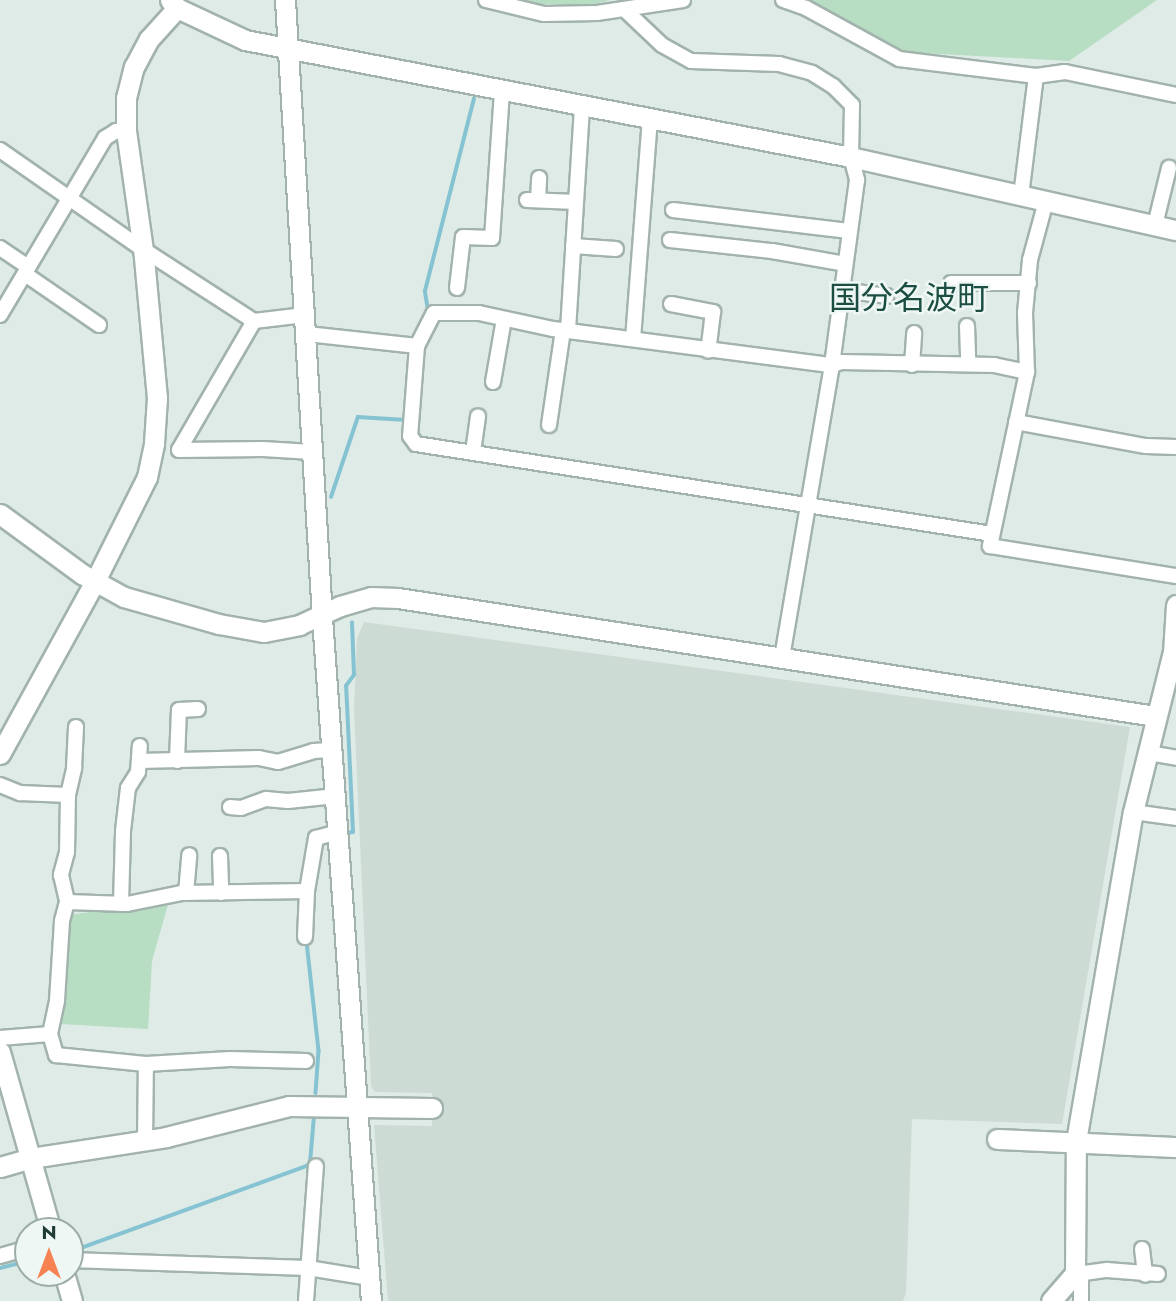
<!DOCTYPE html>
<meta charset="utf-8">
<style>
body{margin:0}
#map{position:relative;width:1176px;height:1301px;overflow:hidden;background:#dfebe6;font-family:Jost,"Noto Sans JP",sans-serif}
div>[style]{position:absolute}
.built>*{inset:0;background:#cddbd5}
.green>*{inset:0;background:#b7ddc3}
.stream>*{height:3.5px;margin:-1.75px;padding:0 1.75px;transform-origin:1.75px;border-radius:1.75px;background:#85c3d2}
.roads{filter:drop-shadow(2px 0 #a2b3ad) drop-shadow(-2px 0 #a2b3ad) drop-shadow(0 2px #a2b3ad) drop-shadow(0 -2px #a2b3ad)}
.street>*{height:14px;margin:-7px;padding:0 7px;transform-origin:7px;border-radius:7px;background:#fff}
.secondary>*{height:19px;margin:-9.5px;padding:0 9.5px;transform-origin:9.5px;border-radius:9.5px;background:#fff}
span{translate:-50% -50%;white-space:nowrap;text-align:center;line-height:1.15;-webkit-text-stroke:5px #eff7f4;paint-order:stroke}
.quarter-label{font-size:32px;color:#1b4d43}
.north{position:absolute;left:14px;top:1217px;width:70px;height:70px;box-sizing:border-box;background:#eff7f4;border:2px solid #9caca8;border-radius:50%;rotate:0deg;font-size:19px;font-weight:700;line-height:28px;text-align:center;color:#203b35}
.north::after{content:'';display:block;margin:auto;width:24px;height:32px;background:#f68152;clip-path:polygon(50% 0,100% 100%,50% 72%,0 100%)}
</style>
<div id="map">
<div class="built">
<div style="clip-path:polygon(364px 622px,1130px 727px,1062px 1124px,912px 1119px,906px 1293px,903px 1301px,388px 1301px,374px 1125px,432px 1126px,432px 1093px,375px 1092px,371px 1086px,354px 709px,357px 639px)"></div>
</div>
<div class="green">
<div style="clip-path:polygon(494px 0,611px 0,594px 4px,500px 4px)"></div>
<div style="clip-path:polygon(804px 0,1157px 0,1069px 61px,905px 52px)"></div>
<div style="clip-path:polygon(169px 901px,152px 961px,148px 1029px,61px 1024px,69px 915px)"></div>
</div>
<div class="stream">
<div style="left:428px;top:311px;width:20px;rotate:-99deg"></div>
<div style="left:425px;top:291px;width:198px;rotate:-75.7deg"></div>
<div style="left:331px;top:497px;width:84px;rotate:-71.4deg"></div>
<div style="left:358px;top:417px;width:48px;rotate:3.6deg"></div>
<div style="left:346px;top:833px;width:7px;rotate:-8deg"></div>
<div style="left:353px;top:832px;width:146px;rotate:-92.7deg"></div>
<div style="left:346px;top:686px;width:14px;rotate:-54deg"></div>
<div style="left:354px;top:675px;width:52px;rotate:-92.2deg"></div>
<div style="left:307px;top:942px;width:110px;rotate:83.7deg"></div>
<div style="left:319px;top:1051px;width:42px;rotate:94.1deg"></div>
<div style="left:73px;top:1251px;width:249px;rotate:-20deg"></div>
<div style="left:307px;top:1166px;width:4px;rotate:-45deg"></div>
<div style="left:310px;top:1163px;width:47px;rotate:-85.1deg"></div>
<div style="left:0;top:1268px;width:29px;rotate:-14deg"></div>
</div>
<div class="roads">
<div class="street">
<div style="left:486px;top:0;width:60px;rotate:13.6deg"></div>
<div style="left:544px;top:14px;width:53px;rotate:-1.1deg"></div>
<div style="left:597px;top:13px;width:87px;rotate:-8.6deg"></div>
<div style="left:783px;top:0;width:24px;rotate:19deg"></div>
<div style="left:806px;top:8px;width:106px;rotate:28.7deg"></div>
<div style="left:899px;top:59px;width:138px;rotate:7.1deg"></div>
<div style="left:1036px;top:76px;width:29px;rotate:-8deg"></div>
<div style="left:1065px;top:72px;width:113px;rotate:11.7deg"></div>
<div style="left:624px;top:9px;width:52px;rotate:43.5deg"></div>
<div style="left:662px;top:45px;width:33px;rotate:29deg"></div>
<div style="left:691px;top:61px;width:88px;rotate:2deg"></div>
<div style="left:779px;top:64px;width:34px;rotate:15deg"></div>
<div style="left:812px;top:73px;width:25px;rotate:32deg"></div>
<div style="left:833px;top:86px;width:27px;rotate:45deg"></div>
<div style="left:852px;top:105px;width:52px;rotate:91.1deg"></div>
<div style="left:851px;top:157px;width:24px;rotate:75deg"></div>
<div style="left:857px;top:180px;width:187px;rotate:97.7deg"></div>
<div style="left:832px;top:365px;width:295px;rotate:99.7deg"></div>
<div style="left:0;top:150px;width:172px;rotate:34.8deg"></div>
<div style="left:141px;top:248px;width:135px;rotate:32.9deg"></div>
<div style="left:254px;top:321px;width:51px;rotate:-6.7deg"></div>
<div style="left:1021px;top:196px;width:121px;rotate:-82.9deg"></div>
<div style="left:527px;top:200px;width:49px;rotate:2.3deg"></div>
<div style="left:538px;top:200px;width:22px;rotate:-87deg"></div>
<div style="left:1046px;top:201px;width:61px;rotate:105.2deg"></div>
<div style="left:1030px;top:260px;width:53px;rotate:95.4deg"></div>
<div style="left:1025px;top:313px;width:59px;rotate:88.1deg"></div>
<div style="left:1027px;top:372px;width:178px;rotate:102deg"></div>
<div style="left:990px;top:546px;width:188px;rotate:9.2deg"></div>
<div style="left:673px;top:210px;width:177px;rotate:6.8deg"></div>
<div style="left:1155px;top:225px;width:59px;rotate:-76.2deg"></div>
<div style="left:670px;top:240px;width:103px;rotate:6.2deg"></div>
<div style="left:772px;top:251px;width:74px;rotate:10.1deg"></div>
<div style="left:573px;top:246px;width:43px;rotate:4deg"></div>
<div style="left:0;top:248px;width:34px;rotate:34deg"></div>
<div style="left:25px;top:274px;width:90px;rotate:34.6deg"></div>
<div style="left:951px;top:283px;width:78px"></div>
<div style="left:457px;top:288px;width:51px;rotate:-83.3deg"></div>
<div style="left:463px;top:237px;width:29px;rotate:2deg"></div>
<div style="left:492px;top:238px;width:147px;rotate:-86.1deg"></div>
<div style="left:841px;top:290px;width:46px;rotate:7.4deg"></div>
<div style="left:671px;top:304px;width:43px;rotate:10.8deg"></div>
<div style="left:713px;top:312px;width:39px;rotate:97deg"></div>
<div style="left:0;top:315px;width:206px;rotate:-59.3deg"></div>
<div style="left:105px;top:138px;width:13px;rotate:-32deg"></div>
<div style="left:116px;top:131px;width:10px;rotate:-6deg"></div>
<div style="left:254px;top:321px;width:149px;rotate:120.2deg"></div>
<div style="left:179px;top:450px;width:84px;rotate:-0.7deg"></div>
<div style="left:263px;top:449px;width:49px;rotate:3.5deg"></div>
<div style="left:967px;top:326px;width:38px;rotate:88deg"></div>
<div style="left:568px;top:330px;width:224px;rotate:-86.4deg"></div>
<div style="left:307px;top:334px;width:111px;rotate:6.2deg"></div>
<div style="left:417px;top:346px;width:90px;rotate:94.4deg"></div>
<div style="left:410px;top:436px;width:10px;rotate:53deg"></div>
<div style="left:416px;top:444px;width:583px;rotate:8.88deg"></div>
<div style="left:633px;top:339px;width:221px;rotate:-85.6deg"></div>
<div style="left:417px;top:346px;width:37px;rotate:-63deg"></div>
<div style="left:434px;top:313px;width:45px"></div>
<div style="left:479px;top:313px;width:76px;rotate:12.2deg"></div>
<div style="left:553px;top:329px;width:281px;rotate:7.4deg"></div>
<div style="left:832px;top:365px;width:9px;rotate:-18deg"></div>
<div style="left:841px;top:362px;width:153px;rotate:1.1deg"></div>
<div style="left:994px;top:365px;width:34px;rotate:12deg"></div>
<div style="left:912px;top:365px;width:32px;rotate:-86deg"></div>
<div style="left:493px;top:382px;width:64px;rotate:-80.1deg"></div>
<div style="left:1016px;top:422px;width:132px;rotate:10.5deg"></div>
<div style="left:1146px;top:446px;width:30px;rotate:2deg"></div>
<div style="left:549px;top:425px;width:96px;rotate:-81.6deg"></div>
<div style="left:473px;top:452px;width:36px;rotate:-82deg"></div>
<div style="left:1149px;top:753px;width:27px;rotate:10deg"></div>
<div style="left:139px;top:761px;width:120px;rotate:-1.4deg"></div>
<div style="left:259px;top:758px;width:19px;rotate:12deg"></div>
<div style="left:278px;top:762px;width:37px;rotate:-17deg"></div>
<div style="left:313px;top:751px;width:19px;rotate:-3deg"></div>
<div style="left:177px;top:761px;width:51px;rotate:-87.8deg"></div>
<div style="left:179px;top:710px;width:19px;rotate:-3deg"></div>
<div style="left:0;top:785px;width:22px;rotate:22deg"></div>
<div style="left:20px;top:793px;width:48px;rotate:2.4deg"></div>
<div style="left:68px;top:795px;width:57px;rotate:91deg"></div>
<div style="left:67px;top:852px;width:24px;rotate:105deg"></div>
<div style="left:61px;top:875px;width:28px;rotate:77deg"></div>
<div style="left:67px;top:902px;width:20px;rotate:105deg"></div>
<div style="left:62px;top:921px;width:80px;rotate:93.6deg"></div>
<div style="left:57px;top:1001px;width:34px;rotate:102deg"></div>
<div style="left:68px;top:795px;width:28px;rotate:-77deg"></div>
<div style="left:74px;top:768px;width:41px;rotate:-87.2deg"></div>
<div style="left:230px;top:807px;width:11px;rotate:5deg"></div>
<div style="left:241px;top:808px;width:27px;rotate:-20deg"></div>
<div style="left:266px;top:799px;width:22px;rotate:5deg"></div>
<div style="left:288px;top:801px;width:48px;rotate:-5.9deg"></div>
<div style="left:1133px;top:812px;width:43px;rotate:7.9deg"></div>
<div style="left:220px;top:856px;width:37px;rotate:88deg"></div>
<div style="left:186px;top:893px;width:38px;rotate:-85deg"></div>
<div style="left:67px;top:902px;width:60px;rotate:1.9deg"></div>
<div style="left:127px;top:904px;width:55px;rotate:-11.5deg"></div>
<div style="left:181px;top:893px;width:126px;rotate:-0.9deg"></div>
<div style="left:307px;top:891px;width:54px;rotate:-80.4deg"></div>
<div style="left:316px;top:838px;width:23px;rotate:-15deg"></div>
<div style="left:121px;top:904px;width:73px;rotate:-88.4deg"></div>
<div style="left:123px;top:831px;width:43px;rotate:-83.4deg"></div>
<div style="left:128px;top:788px;width:19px;rotate:-58deg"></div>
<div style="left:138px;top:772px;width:26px;rotate:-86deg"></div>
<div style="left:305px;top:937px;width:46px;rotate:-87.5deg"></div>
<div style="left:0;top:1038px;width:50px;rotate:-4.6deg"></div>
<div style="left:50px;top:1034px;width:22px;rotate:74deg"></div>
<div style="left:56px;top:1055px;width:90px;rotate:5.7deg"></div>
<div style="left:146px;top:1064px;width:84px;rotate:-3.4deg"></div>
<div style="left:230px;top:1059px;width:76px;rotate:1.5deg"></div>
<div style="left:145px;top:1141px;width:77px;rotate:-89.3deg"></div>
<div style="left:1142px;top:1249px;width:26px;rotate:83deg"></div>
<div style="left:0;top:1256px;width:29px;rotate:-16deg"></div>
<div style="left:70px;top:1260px;width:238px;rotate:1.9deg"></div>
<div style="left:308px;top:1268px;width:63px;rotate:9.2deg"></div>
<div style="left:1075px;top:1273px;width:11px;rotate:56deg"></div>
<div style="left:1081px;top:1282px;width:19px;rotate:90deg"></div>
<div style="left:1077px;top:1274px;width:30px;rotate:-8deg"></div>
<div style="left:1107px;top:1270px;width:51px;rotate:4.5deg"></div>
<div style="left:306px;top:1301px;width:135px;rotate:-85.8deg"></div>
</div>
<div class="secondary">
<div style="left:170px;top:0;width:11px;rotate:49deg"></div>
<div style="left:177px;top:8px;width:75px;rotate:25.2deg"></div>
<div style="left:245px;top:40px;width:617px;rotate:10.93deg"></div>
<div style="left:851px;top:157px;width:333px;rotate:12.7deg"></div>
<div style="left:285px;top:0;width:619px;rotate:86.57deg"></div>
<div style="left:322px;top:618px;width:685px;rotate:85.9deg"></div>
<div style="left:0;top:514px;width:102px;rotate:36.2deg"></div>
<div style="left:82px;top:574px;width:48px;rotate:28.7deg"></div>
<div style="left:124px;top:597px;width:99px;rotate:15.9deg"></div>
<div style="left:219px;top:624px;width:46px;rotate:10.1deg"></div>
<div style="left:264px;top:632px;width:36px;rotate:-11deg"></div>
<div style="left:299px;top:625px;width:45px;rotate:-24.9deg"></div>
<div style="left:340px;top:606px;width:32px;rotate:-16deg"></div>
<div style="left:371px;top:597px;width:27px;rotate:2deg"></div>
<div style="left:398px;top:598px;width:766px;rotate:8.86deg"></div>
<div style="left:0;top:754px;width:197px;rotate:-61.2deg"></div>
<div style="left:95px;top:581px;width:116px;rotate:-63.4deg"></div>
<div style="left:147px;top:477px;width:35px;rotate:-78deg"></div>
<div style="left:154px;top:443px;width:45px;rotate:-86.2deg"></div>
<div style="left:157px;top:398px;width:142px;rotate:-95.3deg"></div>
<div style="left:144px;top:257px;width:128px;rotate:-98.1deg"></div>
<div style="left:126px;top:130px;width:32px;rotate:-90deg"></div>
<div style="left:126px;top:98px;width:32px;rotate:-76deg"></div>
<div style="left:134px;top:67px;width:32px;rotate:-62deg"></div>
<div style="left:149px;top:39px;width:42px;rotate:-47.9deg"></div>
<div style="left:0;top:1052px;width:186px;rotate:74.1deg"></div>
<div style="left:997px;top:1139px;width:179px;rotate:2.6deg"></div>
<div style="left:0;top:1167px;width:32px;rotate:-16deg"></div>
<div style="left:31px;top:1158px;width:137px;rotate:-8.8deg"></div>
<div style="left:166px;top:1137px;width:127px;rotate:-14.1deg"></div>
<div style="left:289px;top:1106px;width:143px;rotate:0.8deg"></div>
<div style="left:64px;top:1273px;width:29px;rotate:74deg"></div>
<div style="left:1051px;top:1301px;width:37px;rotate:-49deg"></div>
<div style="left:1075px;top:1273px;width:132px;rotate:-89.6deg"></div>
<div style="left:1076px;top:1141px;width:334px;rotate:-80.2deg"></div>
<div style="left:1133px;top:812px;width:165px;rotate:-76deg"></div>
<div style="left:1173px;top:652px;width:47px;rotate:-86.3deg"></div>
</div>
</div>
<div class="quarter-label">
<span style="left:909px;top:298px">国分名波町</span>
</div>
<div class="north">N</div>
</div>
